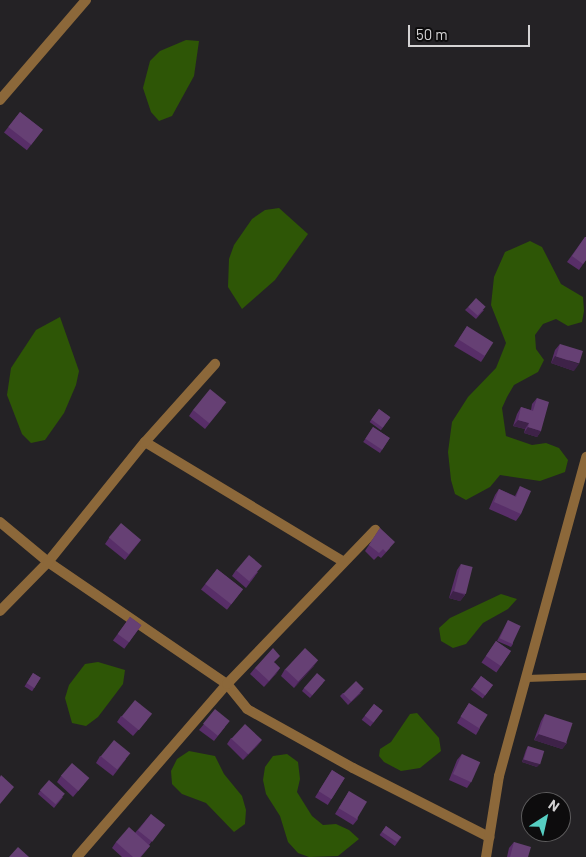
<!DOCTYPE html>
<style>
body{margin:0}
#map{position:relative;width:586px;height:857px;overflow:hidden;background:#242225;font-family:Barlow,sans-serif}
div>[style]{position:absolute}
.forest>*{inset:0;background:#2e5606}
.service>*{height:7px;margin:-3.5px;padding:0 3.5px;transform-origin:3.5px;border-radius:3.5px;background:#8c683a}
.minor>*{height:10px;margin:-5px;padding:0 5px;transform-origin:5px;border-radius:5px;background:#8c683a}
.wall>*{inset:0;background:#582e68;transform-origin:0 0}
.shaded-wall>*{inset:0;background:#3e2248}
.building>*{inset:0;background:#664074;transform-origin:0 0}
span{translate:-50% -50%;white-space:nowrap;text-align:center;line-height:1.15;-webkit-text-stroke:4px #0d0c0d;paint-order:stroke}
.north{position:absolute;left:521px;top:792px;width:50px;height:50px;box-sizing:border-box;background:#0d0c0d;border:1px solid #5d5c5d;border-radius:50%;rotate:35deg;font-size:14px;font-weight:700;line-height:20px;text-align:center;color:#d4d3d4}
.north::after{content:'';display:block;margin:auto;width:18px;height:22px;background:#56cec2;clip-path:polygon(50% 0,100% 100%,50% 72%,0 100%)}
.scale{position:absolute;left:408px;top:25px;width:122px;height:22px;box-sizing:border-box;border:2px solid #d4d3d4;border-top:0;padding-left:6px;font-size:15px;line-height:18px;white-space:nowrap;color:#d4d3d4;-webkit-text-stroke:4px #0d0c0d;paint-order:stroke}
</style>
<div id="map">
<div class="forest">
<div style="clip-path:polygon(186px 40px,199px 41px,194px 76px,172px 116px,159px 121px,151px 112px,143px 88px,150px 61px,160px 51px)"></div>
<div style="clip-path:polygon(279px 208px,308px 234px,275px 280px,242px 309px,228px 287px,229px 259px,234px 245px,252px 219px,265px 210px)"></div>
<div style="clip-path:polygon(530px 241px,542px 247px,561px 284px,583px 297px,584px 311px,582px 322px,568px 326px,556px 319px,543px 324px,535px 335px,536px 349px,544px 360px,538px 372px,514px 385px,507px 397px,502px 408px,506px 436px,532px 445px,546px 443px,559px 448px,568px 460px,565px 472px,540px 481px,500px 475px,490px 487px,466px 500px,455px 494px,451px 480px,448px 452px,452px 422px,468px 397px,496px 368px,506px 343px,491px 305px,494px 277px,505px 252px)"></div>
<div style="clip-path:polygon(60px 317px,79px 371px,76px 385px,64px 413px,45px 440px,31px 443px,22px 434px,7px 395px,11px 368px,36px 330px)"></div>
<div style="clip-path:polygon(501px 594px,517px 599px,508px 609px,483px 623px,466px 644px,453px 648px,441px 641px,439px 628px,450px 618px)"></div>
<div style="clip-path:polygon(98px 662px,125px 670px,123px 684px,98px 717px,86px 726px,72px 723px,65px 698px,69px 685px,85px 664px)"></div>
<div style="clip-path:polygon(417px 713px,439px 738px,441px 751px,420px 768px,401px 771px,384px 762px,379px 756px,380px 749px,391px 742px,410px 714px)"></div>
<div style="clip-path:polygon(189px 751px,215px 756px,224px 774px,242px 796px,246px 810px,245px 824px,234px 832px,206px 803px,182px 794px,172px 784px,171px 771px,177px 759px)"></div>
<div style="clip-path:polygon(287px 754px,298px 762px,300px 779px,297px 792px,312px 816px,323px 825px,336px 824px,349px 830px,359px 839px,338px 856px,309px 857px,298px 853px,288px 842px,280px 816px,266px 794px,263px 780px,265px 767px,273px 756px)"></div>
</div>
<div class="service">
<div style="left:526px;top:678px;width:60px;rotate:-1.9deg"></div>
</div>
<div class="minor">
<div style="left:0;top:100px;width:132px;rotate:-49.3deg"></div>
<div style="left:145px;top:442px;width:232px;rotate:31.1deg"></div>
<div style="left:0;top:522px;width:62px;rotate:39.8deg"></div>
<div style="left:48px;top:562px;width:217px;rotate:34.3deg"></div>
<div style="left:227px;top:684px;width:32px;rotate:51deg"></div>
<div style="left:247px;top:709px;width:121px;rotate:29.1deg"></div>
<div style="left:353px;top:768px;width:153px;rotate:26.9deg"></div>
<div style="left:0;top:611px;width:69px;rotate:-45.6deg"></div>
<div style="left:48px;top:562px;width:154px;rotate:-51.1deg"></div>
<div style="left:145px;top:442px;width:105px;rotate:-48.1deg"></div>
<div style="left:77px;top:857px;width:229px;rotate:-49.1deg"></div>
<div style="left:227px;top:684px;width:214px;rotate:-46.1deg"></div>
<div style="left:486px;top:857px;width:82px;rotate:-80.9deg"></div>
<div style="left:499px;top:776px;width:331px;rotate:-74.7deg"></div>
</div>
<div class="wall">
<div style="left:20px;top:112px;width:29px;height:26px;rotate:38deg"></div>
<div style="clip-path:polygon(585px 237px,586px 260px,579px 270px,567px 262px)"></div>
<div style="clip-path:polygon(468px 307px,484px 310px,476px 319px,465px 310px)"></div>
<div style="clip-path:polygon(467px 326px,485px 356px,481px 362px,454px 346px)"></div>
<div style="clip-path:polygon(560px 344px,574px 371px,551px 363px,555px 350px)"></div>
<div style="clip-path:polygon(537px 398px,541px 431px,537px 437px,524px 433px,525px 429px,513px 426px,517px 414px,521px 407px,531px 410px,532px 404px)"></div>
<div style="clip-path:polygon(222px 408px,205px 429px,189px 416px,193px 410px)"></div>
<div style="left:379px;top:409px;width:14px;height:16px;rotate:36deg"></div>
<div style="left:373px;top:427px;width:20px;height:18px;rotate:33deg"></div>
<div style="clip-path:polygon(520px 486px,521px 514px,516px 521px,489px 509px,495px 495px,499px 489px,515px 496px)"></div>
<div style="clip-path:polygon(380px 528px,390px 548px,381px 558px,378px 556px,374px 560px,365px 551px)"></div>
<div style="clip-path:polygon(109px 538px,141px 540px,125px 560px,105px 544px)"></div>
<div style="clip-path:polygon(461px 564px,465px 595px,460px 601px,449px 598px,457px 570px)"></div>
<div style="left:217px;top:569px;width:33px;height:26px;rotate:38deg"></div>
<div style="clip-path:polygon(236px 570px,258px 572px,246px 588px,232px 576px)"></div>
<div style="left:130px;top:617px;width:14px;height:29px;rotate:36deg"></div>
<div style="clip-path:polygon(508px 620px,513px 644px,511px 647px,497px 641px)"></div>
<div style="left:496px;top:641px;width:18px;height:26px;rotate:34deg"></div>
<div style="clip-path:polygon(275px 663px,280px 668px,276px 674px,264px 687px,250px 674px,255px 668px)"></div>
<div style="clip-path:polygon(314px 666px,294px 688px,281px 676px,285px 669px)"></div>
<div style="left:33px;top:673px;width:9px;height:16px;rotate:32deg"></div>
<div style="left:481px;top:676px;width:15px;height:17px;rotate:37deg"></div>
<div style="clip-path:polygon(323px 683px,310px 698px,302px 691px,304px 688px)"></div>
<div style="clip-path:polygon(343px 693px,361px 693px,348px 705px,340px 696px)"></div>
<div style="clip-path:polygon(469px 703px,480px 728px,476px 735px,457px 723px)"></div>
<div style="left:374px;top:704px;width:11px;height:20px;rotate:38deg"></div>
<div style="clip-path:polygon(545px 714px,567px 743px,562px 749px,534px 740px,541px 721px)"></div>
<div style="clip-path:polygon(121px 716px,147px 720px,133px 736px,117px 722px)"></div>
<div style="clip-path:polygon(204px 724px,225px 727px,214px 741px,199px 730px)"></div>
<div style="clip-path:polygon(231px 738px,262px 740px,257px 746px,243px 760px,227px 744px)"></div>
<div style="clip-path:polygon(528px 746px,537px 767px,522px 762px,526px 750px)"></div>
<div style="clip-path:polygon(462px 754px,471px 782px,467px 788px,449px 780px,457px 760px)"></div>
<div style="clip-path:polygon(100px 756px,126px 759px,113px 776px,96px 763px)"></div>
<div style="left:332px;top:770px;width:15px;height:32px;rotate:32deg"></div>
<div style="clip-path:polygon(61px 776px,84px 784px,73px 797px,57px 782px)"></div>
<div style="clip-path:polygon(40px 791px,63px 797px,54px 808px,38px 794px)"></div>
<div style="clip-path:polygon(349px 791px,358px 819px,353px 825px,335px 814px)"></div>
<div style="clip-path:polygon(151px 814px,160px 831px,149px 845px,150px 846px,141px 857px,122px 857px,112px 848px,116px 842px,135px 833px)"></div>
<div style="left:386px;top:826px;width:19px;height:11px;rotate:36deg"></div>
<div style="clip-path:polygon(514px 842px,528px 857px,507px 857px,509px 848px)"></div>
</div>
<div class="shaded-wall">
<div style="clip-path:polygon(555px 356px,579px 364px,574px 371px,551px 363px)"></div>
<div style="clip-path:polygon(518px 420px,529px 423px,525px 429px,513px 426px)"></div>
<div style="clip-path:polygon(528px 427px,541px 431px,537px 437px,524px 433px)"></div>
<div style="clip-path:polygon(453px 591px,465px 595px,460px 601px,449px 598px)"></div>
<div style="clip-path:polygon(318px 660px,314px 666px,294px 688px,299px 681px)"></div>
<div style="clip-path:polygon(280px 668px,276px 674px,264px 687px,269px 681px)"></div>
<div style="clip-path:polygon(364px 689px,361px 693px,348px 705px)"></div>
<div style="clip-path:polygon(539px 734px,567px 743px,562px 749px,534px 740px)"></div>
<div style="clip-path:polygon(262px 740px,257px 746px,243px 760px,248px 754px)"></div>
<div style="clip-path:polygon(524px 759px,540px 764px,537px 767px,522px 762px)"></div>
</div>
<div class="building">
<div style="left:20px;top:112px;width:29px;height:19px;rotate:38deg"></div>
<div style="clip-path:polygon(585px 237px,586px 237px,586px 260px,583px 264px,572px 256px)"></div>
<div style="left:476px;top:298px;width:13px;height:12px;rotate:42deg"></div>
<div style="left:467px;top:326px;width:31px;height:16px;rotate:32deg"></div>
<div style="left:560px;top:344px;width:24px;height:13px;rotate:17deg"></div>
<div style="left:210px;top:389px;width:21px;height:27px;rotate:39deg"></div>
<div style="clip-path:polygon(537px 398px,549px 402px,541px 431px,528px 427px,529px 423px,518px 420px,521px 407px,533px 411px)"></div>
<div style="left:379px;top:409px;width:14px;height:13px;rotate:36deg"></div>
<div style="left:373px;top:427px;width:20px;height:14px;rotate:33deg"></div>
<div style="clip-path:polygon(520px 486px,531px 491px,521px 514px,494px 502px,499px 489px,516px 497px)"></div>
<div style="left:121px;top:523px;width:26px;height:19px;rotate:40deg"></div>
<div style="clip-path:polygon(380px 528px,395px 542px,386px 552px,383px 549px,379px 553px,369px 545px)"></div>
<div style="left:249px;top:555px;width:17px;height:20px;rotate:40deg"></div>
<div style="left:461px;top:564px;width:12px;height:28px;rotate:14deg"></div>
<div style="left:217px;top:569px;width:33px;height:19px;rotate:38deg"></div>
<div style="left:130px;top:617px;width:14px;height:21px;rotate:36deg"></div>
<div style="left:508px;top:620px;width:14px;height:20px;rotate:25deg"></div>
<div style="left:496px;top:641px;width:18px;height:18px;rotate:34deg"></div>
<div style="clip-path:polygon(273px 648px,280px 656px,274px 662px,280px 668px,269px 681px,255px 668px)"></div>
<div style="left:305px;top:648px;width:18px;height:29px;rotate:43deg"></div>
<div style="left:33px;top:673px;width:9px;height:12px;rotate:32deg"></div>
<div style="left:317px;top:673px;width:11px;height:20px;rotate:41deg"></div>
<div style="left:481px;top:676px;width:15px;height:13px;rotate:37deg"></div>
<div style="left:356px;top:681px;width:11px;height:18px;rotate:45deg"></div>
<div style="left:135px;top:700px;width:22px;height:21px;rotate:39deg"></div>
<div style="left:469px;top:703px;width:22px;height:16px;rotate:32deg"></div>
<div style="left:374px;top:704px;width:11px;height:15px;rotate:38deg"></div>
<div style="left:215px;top:709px;width:19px;height:19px;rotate:39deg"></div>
<div style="left:545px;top:714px;width:29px;height:21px;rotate:18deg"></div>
<div style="left:245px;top:724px;width:23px;height:20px;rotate:43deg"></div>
<div style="left:114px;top:740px;width:21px;height:21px;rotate:39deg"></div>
<div style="left:528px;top:746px;width:17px;height:14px;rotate:17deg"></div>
<div style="left:462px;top:754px;width:20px;height:22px;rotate:24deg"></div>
<div style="left:72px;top:763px;width:23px;height:17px;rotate:41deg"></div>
<div style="left:332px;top:770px;width:15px;height:25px;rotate:32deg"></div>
<div style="clip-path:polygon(1px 775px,14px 787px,0 804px,0 777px)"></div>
<div style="left:49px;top:780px;width:21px;height:14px;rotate:41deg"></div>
<div style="left:349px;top:791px;width:21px;height:20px;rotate:31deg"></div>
<div style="clip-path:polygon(543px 794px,555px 797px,554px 802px,541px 802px)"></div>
<div style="left:151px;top:814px;width:18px;height:21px;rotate:38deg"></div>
<div style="clip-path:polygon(386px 826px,401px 837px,397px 842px,382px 832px)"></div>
<div style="clip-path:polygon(129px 827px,150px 846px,140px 857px,133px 857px,116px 842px)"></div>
<div style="clip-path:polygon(514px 842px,531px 847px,528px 857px,510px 857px)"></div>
<div style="clip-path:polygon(18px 847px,29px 857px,9px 857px)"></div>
</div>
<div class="north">N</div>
<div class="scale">50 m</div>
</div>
